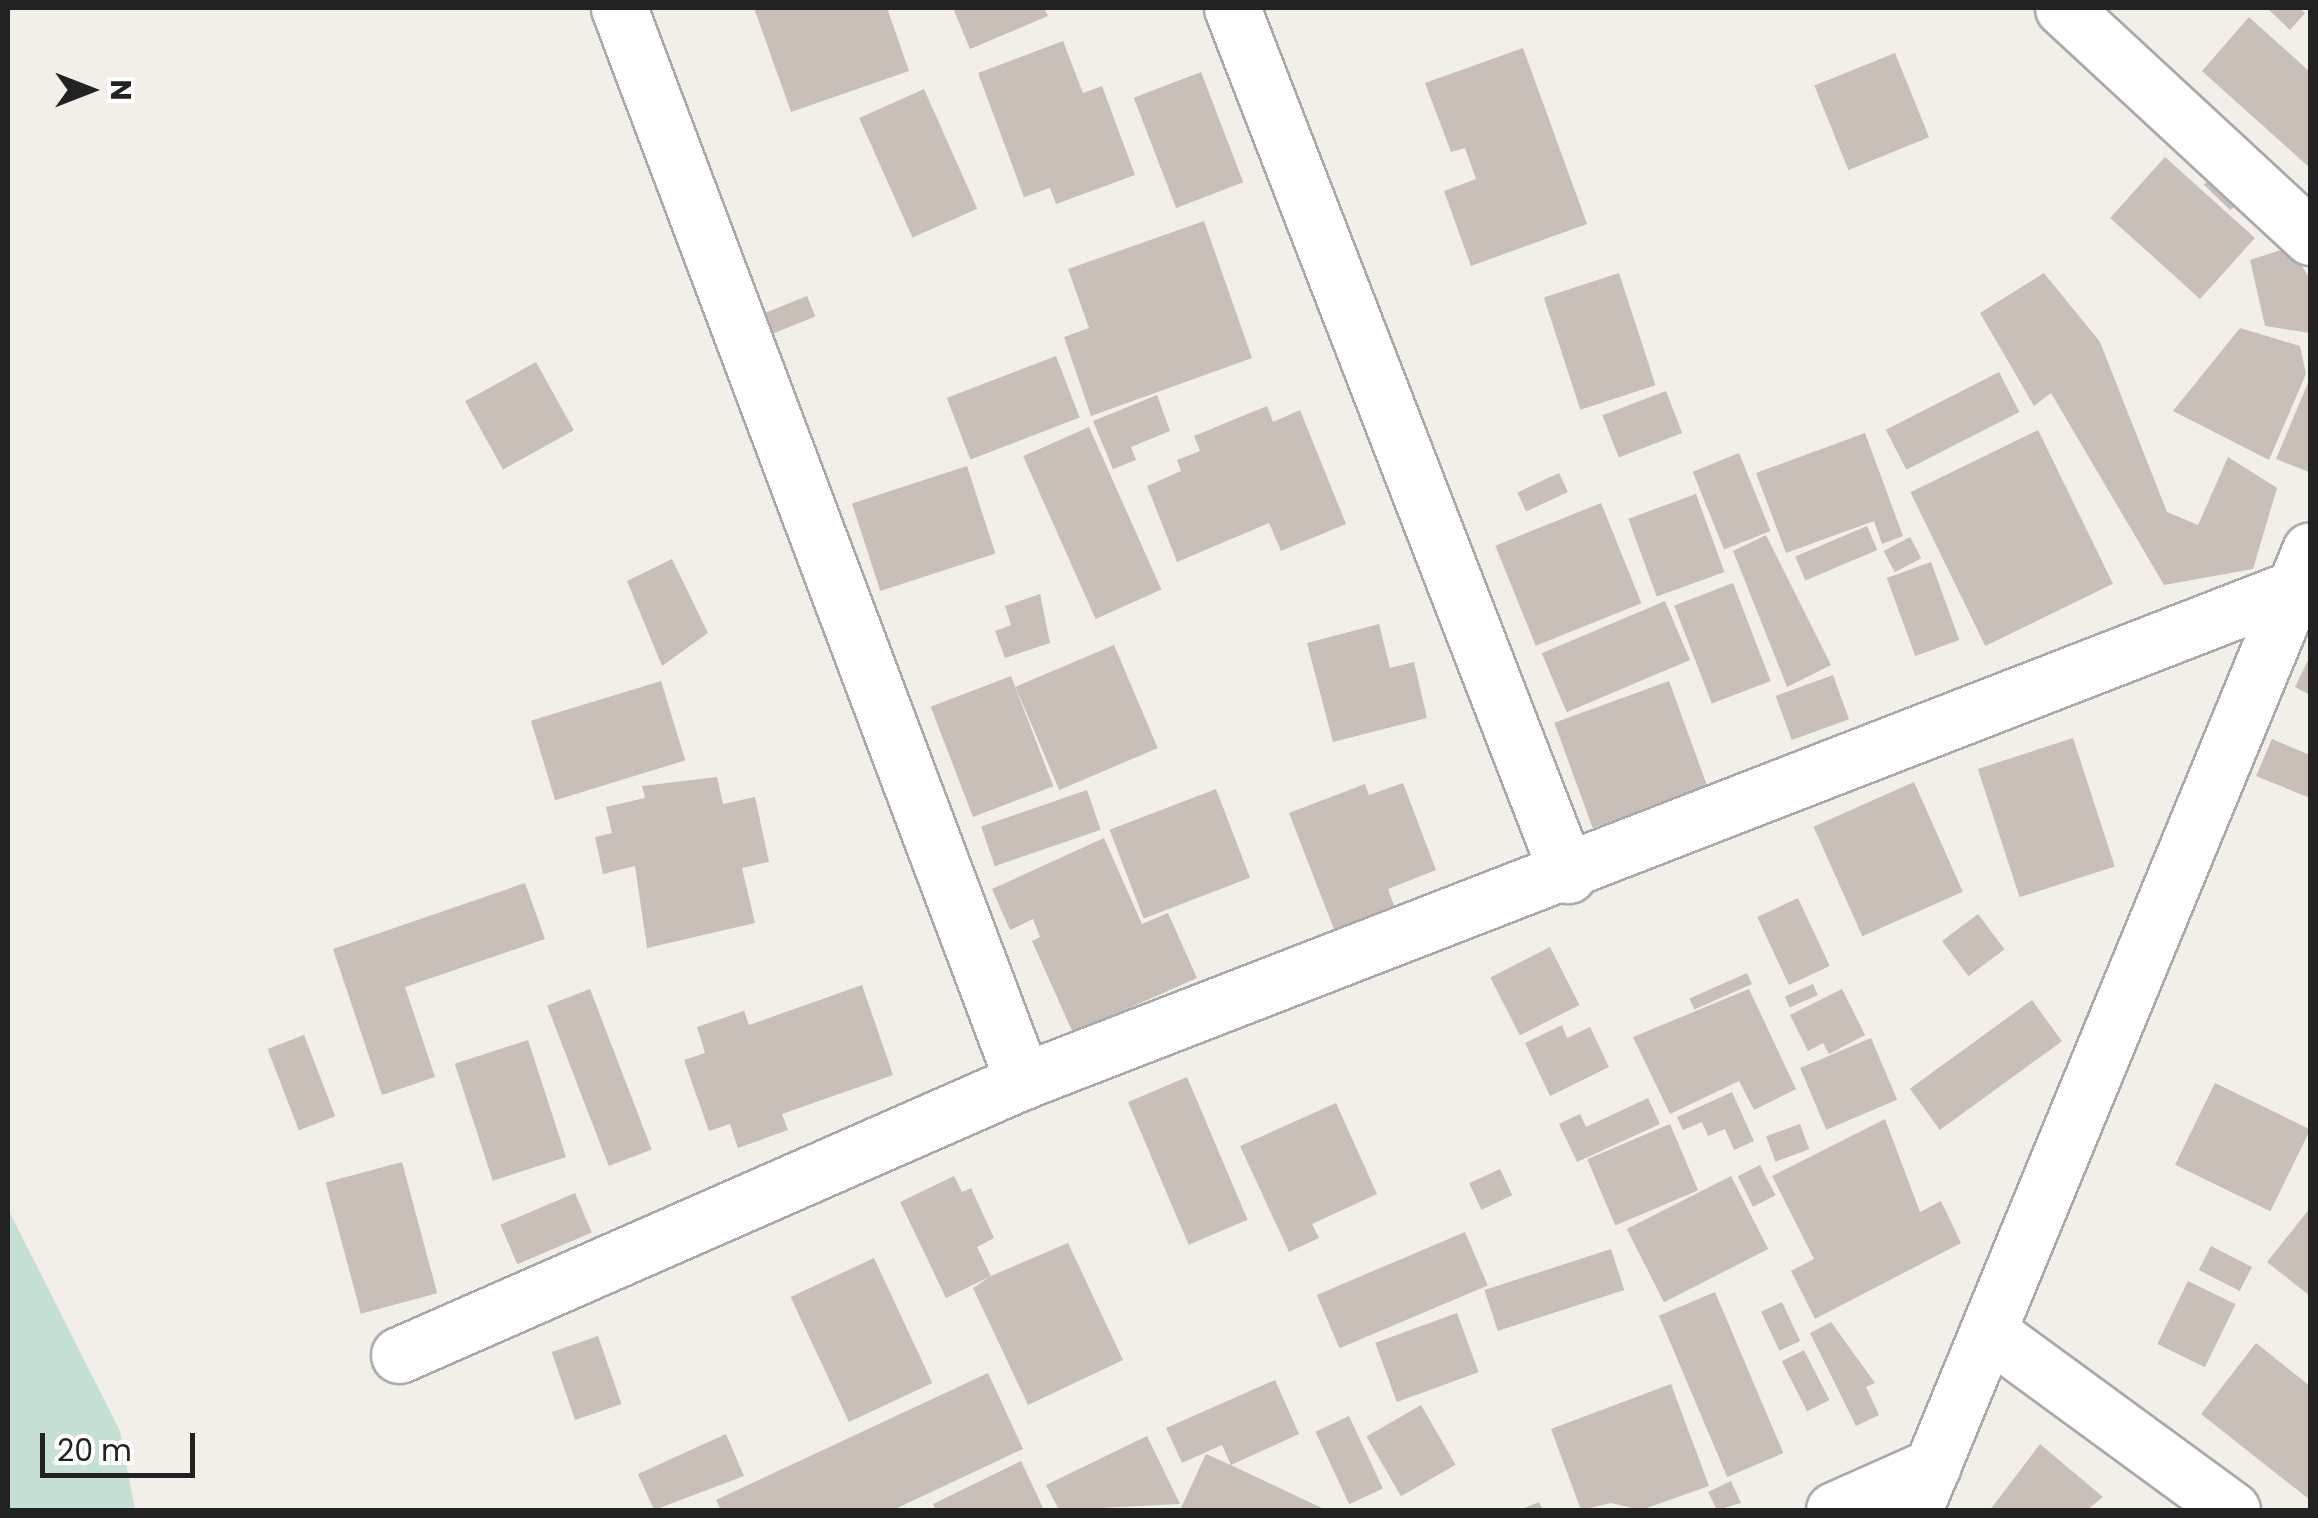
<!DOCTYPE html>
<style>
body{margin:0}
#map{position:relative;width:2318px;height:1518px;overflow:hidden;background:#f2efe9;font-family:Poppins,sans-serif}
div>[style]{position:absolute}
.wetland>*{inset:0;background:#c6e0d4}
.building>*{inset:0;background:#c7bfb8;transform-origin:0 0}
.roads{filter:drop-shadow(2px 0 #a9a9a9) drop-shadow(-2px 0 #a9a9a9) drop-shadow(0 2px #a9a9a9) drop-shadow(0 -2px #a9a9a9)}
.minor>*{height:55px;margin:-27.5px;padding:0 27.5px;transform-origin:27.5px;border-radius:27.5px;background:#fff}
span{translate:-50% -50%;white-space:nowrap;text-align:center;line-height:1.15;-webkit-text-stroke:10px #fff;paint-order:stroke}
.frame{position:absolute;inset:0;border:10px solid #222;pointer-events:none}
.north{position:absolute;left:40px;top:40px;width:100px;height:100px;-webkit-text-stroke:8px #fff;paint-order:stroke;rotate:90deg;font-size:28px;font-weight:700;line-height:40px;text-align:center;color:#222}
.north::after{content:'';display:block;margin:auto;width:35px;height:45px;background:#222;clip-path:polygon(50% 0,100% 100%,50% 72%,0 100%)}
.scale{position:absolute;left:40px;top:1433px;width:155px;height:45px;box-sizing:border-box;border:5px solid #222;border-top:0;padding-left:12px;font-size:30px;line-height:35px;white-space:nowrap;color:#222;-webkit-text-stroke:8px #fff;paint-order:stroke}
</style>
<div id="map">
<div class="wetland">
<div style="clip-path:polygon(8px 1209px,120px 1431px,135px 1510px,8px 1510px)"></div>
</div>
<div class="building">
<div style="clip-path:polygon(754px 8px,887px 8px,909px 71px,791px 112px)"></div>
<div style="clip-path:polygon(953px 8px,1044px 8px,1048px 16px,970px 49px)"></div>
<div style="clip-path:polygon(2267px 8px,2299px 8px,2305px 13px,2290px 30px)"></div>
<div style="clip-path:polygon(2249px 17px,2310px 72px,2310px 168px,2202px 71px)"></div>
<div style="clip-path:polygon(1063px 41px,1083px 93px,1102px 86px,1135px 175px,1056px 204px,1050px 188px,1024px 197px,978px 73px)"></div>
<div style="clip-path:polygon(1523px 48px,1587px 224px,1471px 266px,1444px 191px,1476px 179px,1465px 148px,1451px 152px,1425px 83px)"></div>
<div style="left:1895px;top:53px;width:91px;height:87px;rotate:68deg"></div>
<div style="left:1201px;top:72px;width:118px;height:72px;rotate:69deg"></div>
<div style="left:924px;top:89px;width:131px;height:71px;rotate:66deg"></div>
<div style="left:2165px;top:157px;width:121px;height:82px;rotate:42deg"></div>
<div style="left:2217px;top:171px;width:37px;height:19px;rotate:44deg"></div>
<div style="clip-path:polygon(1204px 221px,1252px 358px,1091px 416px,1064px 337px,1089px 328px,1068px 269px)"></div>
<div style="clip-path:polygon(2290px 247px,2310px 279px,2310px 333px,2265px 326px,2250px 260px)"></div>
<div style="left:1619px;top:273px;width:118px;height:79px;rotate:72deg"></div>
<div style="clip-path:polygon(2044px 273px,2100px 342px,2167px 512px,2198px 525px,2228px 457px,2277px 488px,2253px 569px,2164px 585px,2051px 393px,2034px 406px,1980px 313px)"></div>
<div style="left:807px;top:296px;width:22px;height:48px;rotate:68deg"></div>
<div style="clip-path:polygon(2240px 328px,2300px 346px,2306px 374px,2269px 460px,2173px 411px)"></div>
<div style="left:1056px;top:356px;width:66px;height:117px;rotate:69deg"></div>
<div style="left:536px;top:362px;width:78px;height:81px;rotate:61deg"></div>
<div style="left:1999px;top:372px;width:45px;height:127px;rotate:63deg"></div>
<div style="clip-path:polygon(2310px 378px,2310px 468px,2309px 472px,2276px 459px)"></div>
<div style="left:1666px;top:391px;width:45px;height:68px;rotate:69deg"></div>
<div style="clip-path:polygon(1157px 395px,1170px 431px,1131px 447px,1136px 460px,1113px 469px,1093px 421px)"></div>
<div style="clip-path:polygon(1267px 406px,1273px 422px,1300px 410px,1346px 524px,1281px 551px,1269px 523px,1177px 562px,1147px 486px,1181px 471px,1177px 460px,1200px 451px,1194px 436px)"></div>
<div style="left:1089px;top:427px;width:178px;height:72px;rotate:66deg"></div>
<div style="left:2038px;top:430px;width:171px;height:142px;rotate:64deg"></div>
<div style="clip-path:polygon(1865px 433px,1903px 536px,1882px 544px,1874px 521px,1786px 553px,1756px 473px)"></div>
<div style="left:1739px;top:453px;width:84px;height:50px;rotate:68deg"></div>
<div style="left:967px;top:466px;width:92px;height:121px;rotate:72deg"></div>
<div style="left:1559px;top:473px;width:21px;height:46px;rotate:65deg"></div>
<div style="left:1696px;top:494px;width:83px;height:72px;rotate:70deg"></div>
<div style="left:1601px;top:503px;width:108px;height:114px;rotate:68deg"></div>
<div style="left:1867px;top:526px;width:26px;height:78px;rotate:67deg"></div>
<div style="clip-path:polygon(1766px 535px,1831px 665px,1787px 687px,1733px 551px)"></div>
<div style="left:1910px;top:537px;width:24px;height:30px;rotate:62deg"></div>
<div style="clip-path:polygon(672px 559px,708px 633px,662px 666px,627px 581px)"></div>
<div style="left:1931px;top:562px;width:83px;height:47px;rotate:70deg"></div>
<div style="left:1733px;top:583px;width:105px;height:63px;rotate:69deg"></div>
<div style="clip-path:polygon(1040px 594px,1050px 643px,1005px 658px,995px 631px,1011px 625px,1005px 606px)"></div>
<div style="left:1665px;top:601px;width:64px;height:134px;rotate:67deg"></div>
<div style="clip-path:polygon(1379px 624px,1390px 668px,1414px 662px,1427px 718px,1333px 742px,1307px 643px)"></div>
<div style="left:1114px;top:645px;width:112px;height:107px;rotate:67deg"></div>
<div style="clip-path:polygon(2310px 656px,2310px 695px,2295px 687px)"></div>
<div style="left:1833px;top:675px;width:47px;height:61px;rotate:70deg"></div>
<div style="left:1011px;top:676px;width:118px;height:86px;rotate:69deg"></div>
<div style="left:661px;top:681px;width:83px;height:136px;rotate:73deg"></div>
<div style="left:1669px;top:681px;width:112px;height:122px;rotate:70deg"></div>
<div style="left:2073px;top:738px;width:135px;height:100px;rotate:72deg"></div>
<div style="clip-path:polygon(2272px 739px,2310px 755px,2310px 798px,2256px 776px)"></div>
<div style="clip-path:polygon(717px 777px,723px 804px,755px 797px,769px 862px,742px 868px,755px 923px,647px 948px,635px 866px,603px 874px,595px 837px,612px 833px,606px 807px,645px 798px,642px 786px)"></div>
<div style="left:1914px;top:782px;width:120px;height:110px;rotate:66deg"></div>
<div style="clip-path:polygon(1403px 783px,1436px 870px,1388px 889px,1395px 908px,1337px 937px,1289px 813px,1365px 784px,1369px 795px)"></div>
<div style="left:1216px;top:789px;width:95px;height:114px;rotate:69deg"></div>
<div style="left:1087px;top:790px;width:42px;height:112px;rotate:71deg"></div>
<div style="clip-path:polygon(1104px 838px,1142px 924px,1168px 913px,1197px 978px,1073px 1033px,1032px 941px,1040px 937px,1033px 919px,1010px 930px,992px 889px)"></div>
<div style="clip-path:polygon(525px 883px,545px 939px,405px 987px,435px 1077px,382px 1095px,333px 949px)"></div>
<div style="left:1798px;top:898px;width:75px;height:45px;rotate:65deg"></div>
<div style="left:1978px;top:914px;width:44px;height:45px;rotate:53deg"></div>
<div style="left:1550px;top:947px;width:65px;height:67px;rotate:63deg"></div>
<div style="left:1747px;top:973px;width:12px;height:63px;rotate:66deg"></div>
<div style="left:1813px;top:984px;width:12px;height:31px;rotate:66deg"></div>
<div style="clip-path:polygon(862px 985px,893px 1075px,782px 1114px,788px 1130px,738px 1148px,730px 1124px,709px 1131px,684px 1060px,705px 1053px,697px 1027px,744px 1011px,749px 1025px)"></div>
<div style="left:590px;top:989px;width:172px;height:46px;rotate:69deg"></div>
<div style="clip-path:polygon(1749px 989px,1796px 1089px,1754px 1110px,1739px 1081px,1670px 1114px,1633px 1037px)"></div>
<div style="clip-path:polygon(1842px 989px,1865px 1035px,1829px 1054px,1823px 1043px,1808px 1051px,1790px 1015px)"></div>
<div style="left:2032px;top:1000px;width:51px;height:151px;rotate:54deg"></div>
<div style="clip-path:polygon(1562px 1025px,1567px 1038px,1590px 1027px,1609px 1067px,1550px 1096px,1525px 1043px)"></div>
<div style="left:304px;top:1035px;width:87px;height:39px;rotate:69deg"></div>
<div style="left:1871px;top:1038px;width:67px;height:77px;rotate:67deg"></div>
<div style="left:528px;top:1040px;width:123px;height:77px;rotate:72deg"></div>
<div style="left:1187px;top:1077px;width:155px;height:64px;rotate:67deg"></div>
<div style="left:2215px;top:1083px;width:106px;height:91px;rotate:26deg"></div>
<div style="clip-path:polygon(1732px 1092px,1754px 1141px,1734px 1150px,1725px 1129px,1708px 1136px,1702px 1122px,1683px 1130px,1677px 1117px)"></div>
<div style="clip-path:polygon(1648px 1098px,1660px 1124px,1577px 1162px,1559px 1124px,1580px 1114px,1586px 1127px)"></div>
<div style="clip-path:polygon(1336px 1103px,1377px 1194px,1312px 1224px,1319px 1238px,1289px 1252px,1240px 1146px)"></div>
<div style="clip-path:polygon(1885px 1119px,1920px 1212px,1941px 1201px,1961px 1243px,1815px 1319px,1791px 1271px,1814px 1259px,1772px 1176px)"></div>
<div style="left:1670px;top:1124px;width:72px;height:90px;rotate:67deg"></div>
<div style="left:1800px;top:1124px;width:27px;height:36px;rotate:70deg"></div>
<div style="left:402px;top:1162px;width:136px;height:79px;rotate:75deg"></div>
<div style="left:1760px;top:1165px;width:34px;height:25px;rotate:63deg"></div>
<div style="left:1500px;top:1169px;width:29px;height:34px;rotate:65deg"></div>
<div style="clip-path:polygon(954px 1176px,962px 1192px,971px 1188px,994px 1238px,977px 1247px,991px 1276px,1068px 1243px,1123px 1360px,1028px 1405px,973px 1288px,991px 1276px,946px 1298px,900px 1202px)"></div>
<div style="left:1731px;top:1176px;width:82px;height:117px;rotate:63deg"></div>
<div style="left:575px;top:1193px;width:43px;height:81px;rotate:67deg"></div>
<div style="clip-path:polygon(2310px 1208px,2310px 1296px,2267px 1262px)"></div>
<div style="left:1465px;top:1232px;width:58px;height:161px;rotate:67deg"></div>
<div style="left:2211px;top:1246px;width:46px;height:27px;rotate:27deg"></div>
<div style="left:1611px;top:1249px;width:43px;height:133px;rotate:72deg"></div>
<div style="left:874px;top:1258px;width:138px;height:92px;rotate:65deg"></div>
<div style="left:2188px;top:1281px;width:53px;height:70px;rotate:26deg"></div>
<div style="left:1715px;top:1292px;width:175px;height:61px;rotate:67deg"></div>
<div style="left:1782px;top:1302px;width:43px;height:23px;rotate:65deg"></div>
<div style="left:1457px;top:1313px;width:63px;height:87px;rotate:70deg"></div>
<div style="clip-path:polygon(1831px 1322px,1875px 1383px,1866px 1387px,1879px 1415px,1856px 1426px,1810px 1333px)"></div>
<div style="left:598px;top:1336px;width:72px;height:49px;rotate:71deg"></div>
<div style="clip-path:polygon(2256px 1343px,2310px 1386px,2310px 1500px,2201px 1414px)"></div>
<div style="left:1804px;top:1350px;width:56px;height:25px;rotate:63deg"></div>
<div style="clip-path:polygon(988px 1373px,1023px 1449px,893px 1510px,721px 1510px,716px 1500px)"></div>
<div style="clip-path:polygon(1275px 1380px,1299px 1434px,1231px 1465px,1222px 1445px,1182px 1463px,1166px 1428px)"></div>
<div style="clip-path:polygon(1671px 1384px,1709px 1486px,1641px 1510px,1611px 1503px,1581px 1510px,1551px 1429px)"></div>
<div style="left:1421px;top:1405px;width:69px;height:63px;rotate:60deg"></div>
<div style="left:1349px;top:1416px;width:80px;height:37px;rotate:65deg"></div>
<div style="clip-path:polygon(726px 1434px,744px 1476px,654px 1510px,638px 1474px)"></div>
<div style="clip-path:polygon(1147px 1436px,1180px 1504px,1059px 1510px,1046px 1485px)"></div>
<div style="clip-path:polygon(2040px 1444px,2103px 1497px,2087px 1510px,1990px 1510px)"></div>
<div style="clip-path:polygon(1206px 1454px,1235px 1467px,1326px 1510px,1180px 1510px)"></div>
<div style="clip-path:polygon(1021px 1461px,1044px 1510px,936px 1510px,933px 1504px)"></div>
<div style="clip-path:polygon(1731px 1481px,1741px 1503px,1717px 1510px,1708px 1492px)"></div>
<div style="clip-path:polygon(1539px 1502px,1543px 1510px,1520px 1510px)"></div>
</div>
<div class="roads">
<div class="minor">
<div style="left:619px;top:8px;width:1147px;rotate:69.37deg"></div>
<div style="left:1232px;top:8px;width:930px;rotate:68.82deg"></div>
<div style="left:2063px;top:8px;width:337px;rotate:42.8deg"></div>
<div style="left:1989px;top:1332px;width:301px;rotate:36.2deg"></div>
<div style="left:399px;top:1355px;width:682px;rotate:-23.71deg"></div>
<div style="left:1023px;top:1081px;width:1363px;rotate:-21.2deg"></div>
<div style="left:1834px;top:1510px;width:108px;rotate:-24deg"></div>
<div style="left:1914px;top:1510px;width:1038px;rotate:-67.58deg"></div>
</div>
</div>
<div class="frame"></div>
<div class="north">N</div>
<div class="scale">20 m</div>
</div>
